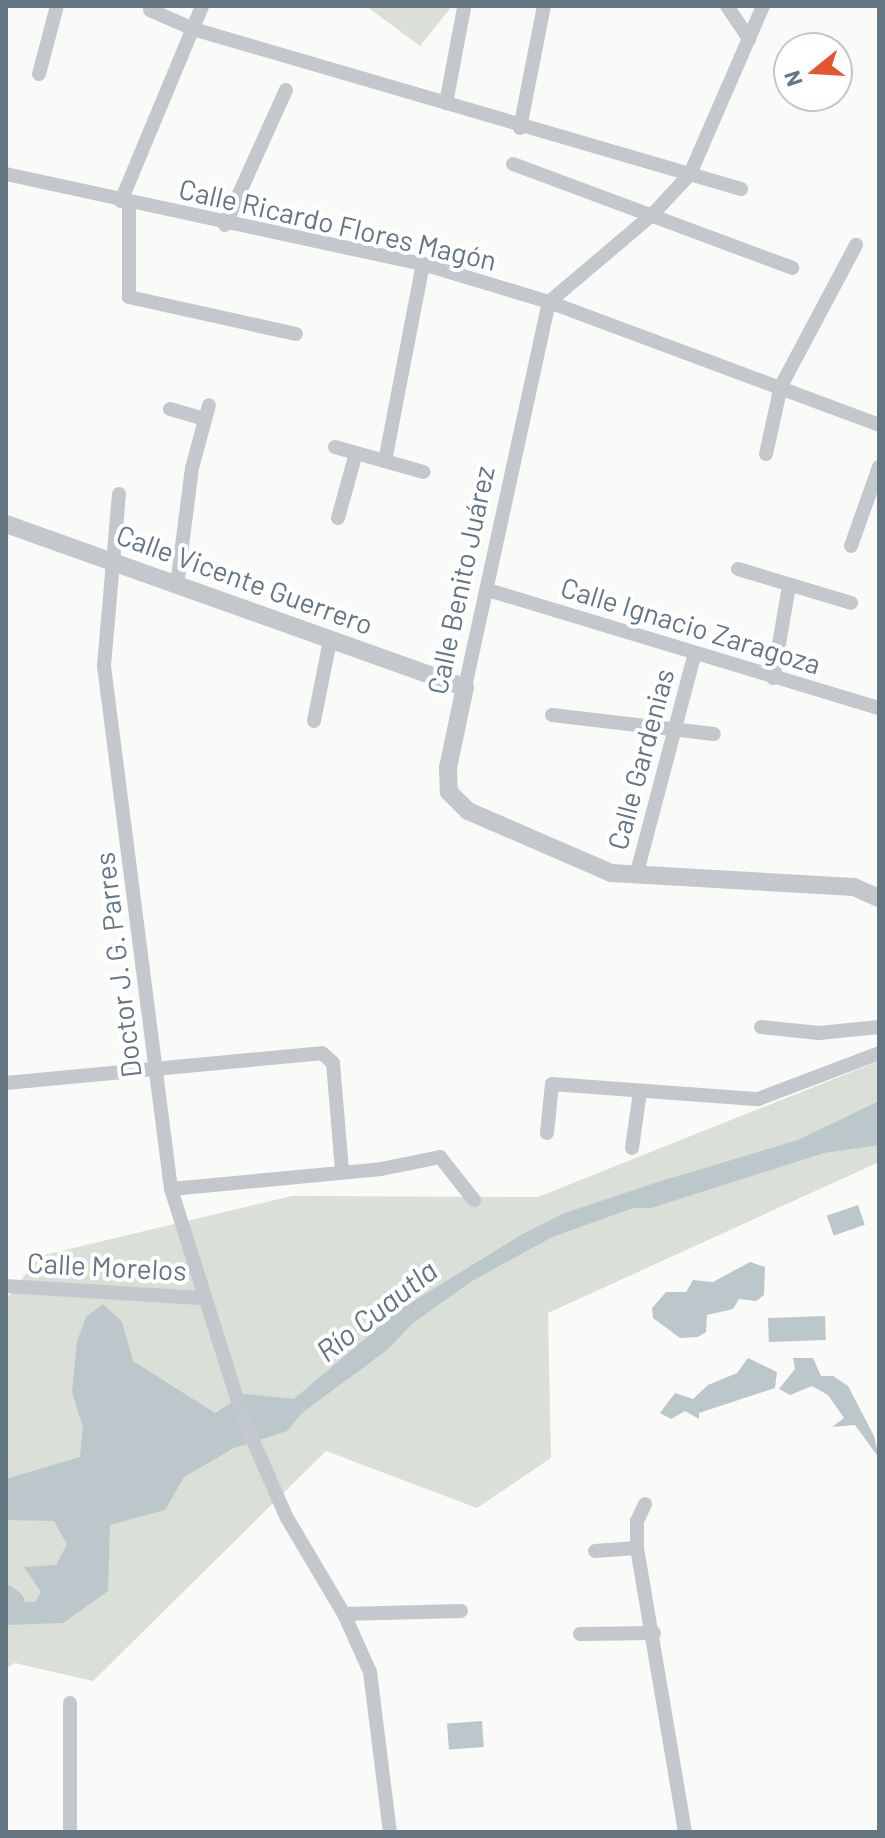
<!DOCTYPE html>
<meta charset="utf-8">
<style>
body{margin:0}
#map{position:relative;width:885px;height:1838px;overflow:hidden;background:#fafaf8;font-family:Barlow,sans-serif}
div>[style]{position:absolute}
.green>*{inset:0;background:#dadfd7}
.water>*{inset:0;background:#bbc7cb;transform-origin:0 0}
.river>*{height:22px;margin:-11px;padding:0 11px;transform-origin:11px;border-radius:11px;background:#bbc7cb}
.minor>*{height:14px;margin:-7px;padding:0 7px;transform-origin:7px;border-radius:7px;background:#c3c8cc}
.tertiary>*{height:18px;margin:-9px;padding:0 9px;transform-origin:9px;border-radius:9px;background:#c3c8cc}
span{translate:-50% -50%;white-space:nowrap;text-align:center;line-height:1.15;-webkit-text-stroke:8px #fff;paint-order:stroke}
.street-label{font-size:28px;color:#657683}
.water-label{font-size:30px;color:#60757c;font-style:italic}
.frame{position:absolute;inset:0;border:8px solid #657683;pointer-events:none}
.north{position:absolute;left:773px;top:32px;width:80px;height:80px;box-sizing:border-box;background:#fff;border:2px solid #c1c8cd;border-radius:50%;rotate:252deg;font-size:22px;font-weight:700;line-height:32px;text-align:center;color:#657683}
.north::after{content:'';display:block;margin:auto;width:28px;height:36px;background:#e4572e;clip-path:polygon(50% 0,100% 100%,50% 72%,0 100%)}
</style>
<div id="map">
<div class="green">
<div style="clip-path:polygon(366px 6px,452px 6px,420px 46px)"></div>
<div style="clip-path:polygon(879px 1061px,879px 1162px,548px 1313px,551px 1458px,477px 1508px,326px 1451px,93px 1681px,15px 1663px,6px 1668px,6px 1299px,40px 1256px,292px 1196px,538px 1197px)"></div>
</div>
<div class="water">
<div style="clip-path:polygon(879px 1101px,879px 1145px,824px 1153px,651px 1208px,633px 1208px,552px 1237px,472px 1281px,413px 1323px,387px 1350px,302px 1413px,287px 1431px,234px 1448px,184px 1477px,165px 1510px,110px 1525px,108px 1591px,63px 1623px,6px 1625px,6px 1608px,13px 1601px,35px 1602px,41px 1592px,24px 1567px,56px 1565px,67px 1544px,54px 1521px,6px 1520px,6px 1479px,80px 1457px,83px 1428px,72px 1392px,77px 1341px,86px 1317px,103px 1304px,122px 1322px,133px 1361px,215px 1413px,245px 1394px,294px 1399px,399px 1310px,521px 1235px,565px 1213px,658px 1182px,798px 1140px)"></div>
<div style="left:858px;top:1205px;width:21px;height:33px;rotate:71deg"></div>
<div style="clip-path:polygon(750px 1262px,765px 1267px,764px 1295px,756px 1301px,739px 1299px,733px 1309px,707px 1315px,706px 1332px,698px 1337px,680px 1338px,653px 1318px,652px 1308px,666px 1292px,686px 1292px,693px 1280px,713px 1282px)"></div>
<div style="left:825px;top:1316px;width:24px;height:57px;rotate:88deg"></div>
<div style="clip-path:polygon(748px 1358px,777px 1372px,775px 1388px,699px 1413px,699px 1419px,685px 1411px,671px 1419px,660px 1413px,675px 1393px,693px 1399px,708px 1385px,737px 1373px)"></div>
<div style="clip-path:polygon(793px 1358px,813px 1358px,821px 1376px,833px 1376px,848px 1386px,874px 1436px,879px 1458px,855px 1425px,832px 1427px,844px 1418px,828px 1395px,812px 1386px,790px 1395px,779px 1389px,795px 1369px)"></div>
<div style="left:482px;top:1721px;width:26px;height:35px;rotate:86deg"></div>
</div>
<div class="river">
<div style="left:6px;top:1596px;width:9px;rotate:36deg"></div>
</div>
<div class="minor">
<div style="left:727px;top:6px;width:40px;rotate:56deg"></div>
<div style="left:150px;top:10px;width:47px;rotate:23.8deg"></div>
<div style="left:193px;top:29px;width:571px;rotate:16.28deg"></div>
<div style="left:39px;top:74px;width:70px;rotate:-75.2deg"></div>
<div style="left:446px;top:103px;width:97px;rotate:-79.3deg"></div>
<div style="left:520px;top:128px;width:124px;rotate:-78.9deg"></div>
<div style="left:513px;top:164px;width:298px;rotate:20.4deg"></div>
<div style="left:6px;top:174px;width:427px;rotate:12.2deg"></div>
<div style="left:423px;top:264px;width:132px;rotate:16.8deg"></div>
<div style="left:549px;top:302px;width:352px;rotate:20.4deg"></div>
<div style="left:121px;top:201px;width:211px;rotate:-67.4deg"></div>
<div style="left:129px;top:203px;width:94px;rotate:90deg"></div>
<div style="left:129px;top:297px;width:171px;rotate:12.5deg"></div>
<div style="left:225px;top:225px;width:148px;rotate:-65.7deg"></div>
<div style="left:170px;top:409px;width:36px;rotate:16deg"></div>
<div style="left:335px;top:447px;width:92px;rotate:15.7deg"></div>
<div style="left:766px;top:454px;width:70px;rotate:-77.6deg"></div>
<div style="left:781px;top:386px;width:160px;rotate:-62deg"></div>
<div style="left:385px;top:461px;width:201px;rotate:-79.1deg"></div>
<div style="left:119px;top:494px;width:173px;rotate:95deg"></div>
<div style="left:104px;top:666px;width:527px;rotate:82.7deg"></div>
<div style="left:171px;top:1189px;width:240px;rotate:72.5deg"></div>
<div style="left:243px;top:1418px;width:109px;rotate:66.3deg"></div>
<div style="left:287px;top:1518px;width:112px;rotate:59.3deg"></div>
<div style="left:344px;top:1614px;width:64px;rotate:65.9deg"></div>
<div style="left:370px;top:1672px;width:161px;rotate:82.9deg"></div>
<div style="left:338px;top:518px;width:67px;rotate:-74.5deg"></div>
<div style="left:851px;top:546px;width:84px;rotate:-70.5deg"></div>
<div style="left:738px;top:569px;width:118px;rotate:16.7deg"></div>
<div style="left:177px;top:585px;width:118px;rotate:-82.7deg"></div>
<div style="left:192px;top:468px;width:65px;rotate:-74.9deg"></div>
<div style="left:488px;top:590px;width:408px;rotate:16.8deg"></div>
<div style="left:773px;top:678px;width:93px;rotate:-80.1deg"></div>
<div style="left:465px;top:687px;width:394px;rotate:-77.7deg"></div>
<div style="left:549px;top:302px;width:136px;rotate:-40.2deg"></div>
<div style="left:653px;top:214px;width:54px;rotate:-47.2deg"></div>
<div style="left:690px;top:174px;width:183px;rotate:-66.5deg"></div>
<div style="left:552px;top:715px;width:163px;rotate:6.7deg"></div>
<div style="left:314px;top:721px;width:83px;rotate:-78.8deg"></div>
<div style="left:636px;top:876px;width:228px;rotate:-75.2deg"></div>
<div style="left:761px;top:1027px;width:58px;rotate:5.9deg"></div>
<div style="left:819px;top:1033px;width:60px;rotate:-5.7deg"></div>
<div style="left:6px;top:1083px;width:317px;rotate:-5.4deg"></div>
<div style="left:322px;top:1053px;width:15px;rotate:42deg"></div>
<div style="left:333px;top:1063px;width:108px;rotate:85.2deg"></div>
<div style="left:547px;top:1133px;width:49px;rotate:-84.2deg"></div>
<div style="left:552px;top:1084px;width:207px;rotate:4.2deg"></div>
<div style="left:758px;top:1099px;width:129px;rotate:-20.8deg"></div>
<div style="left:632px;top:1148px;width:57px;rotate:-81.9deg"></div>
<div style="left:171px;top:1189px;width:211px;rotate:-5.4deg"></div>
<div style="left:381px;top:1169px;width:60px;rotate:-11.5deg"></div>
<div style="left:440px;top:1157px;width:55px;rotate:51.7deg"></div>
<div style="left:6px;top:1286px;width:199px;rotate:3.5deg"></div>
<div style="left:645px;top:1504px;width:19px;rotate:115deg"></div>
<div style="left:637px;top:1521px;width:27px;rotate:90deg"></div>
<div style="left:637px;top:1548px;width:288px;rotate:80.4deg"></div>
<div style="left:595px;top:1551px;width:42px;rotate:-4.1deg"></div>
<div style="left:344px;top:1614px;width:117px;rotate:-1.5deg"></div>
<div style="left:580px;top:1634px;width:74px;rotate:-0.8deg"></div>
<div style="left:70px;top:1703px;width:129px;rotate:90deg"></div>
</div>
<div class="tertiary">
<div style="left:6px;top:524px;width:487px;rotate:19.6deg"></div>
<div style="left:465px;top:687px;width:83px;rotate:101.9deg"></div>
<div style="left:448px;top:768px;width:24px;rotate:88deg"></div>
<div style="left:449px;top:792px;width:27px;rotate:45deg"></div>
<div style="left:468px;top:811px;width:156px;rotate:23.4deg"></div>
<div style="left:611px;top:873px;width:243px;rotate:3.3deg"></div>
<div style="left:854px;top:887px;width:27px;rotate:24deg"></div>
</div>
<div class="street-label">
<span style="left:338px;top:224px;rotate:13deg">Calle Ricardo Flores Magón</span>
<span style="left:245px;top:579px;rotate:20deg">Calle Vicente Guerrero</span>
<span style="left:460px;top:580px;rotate:-78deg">Calle Benito Juárez</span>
<span style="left:691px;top:625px;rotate:17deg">Calle Ignacio Zaragoza</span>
<span style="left:640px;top:759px;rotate:-75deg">Calle Gardenias</span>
<span style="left:117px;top:965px;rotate:-97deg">Doctor J. G. Parres</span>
<span style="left:107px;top:1266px;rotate:3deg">Calle Morelos</span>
</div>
<div class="water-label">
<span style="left:376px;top:1310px;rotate:-38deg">Río Cuautla</span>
</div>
<div class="frame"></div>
<div class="north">N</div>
</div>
